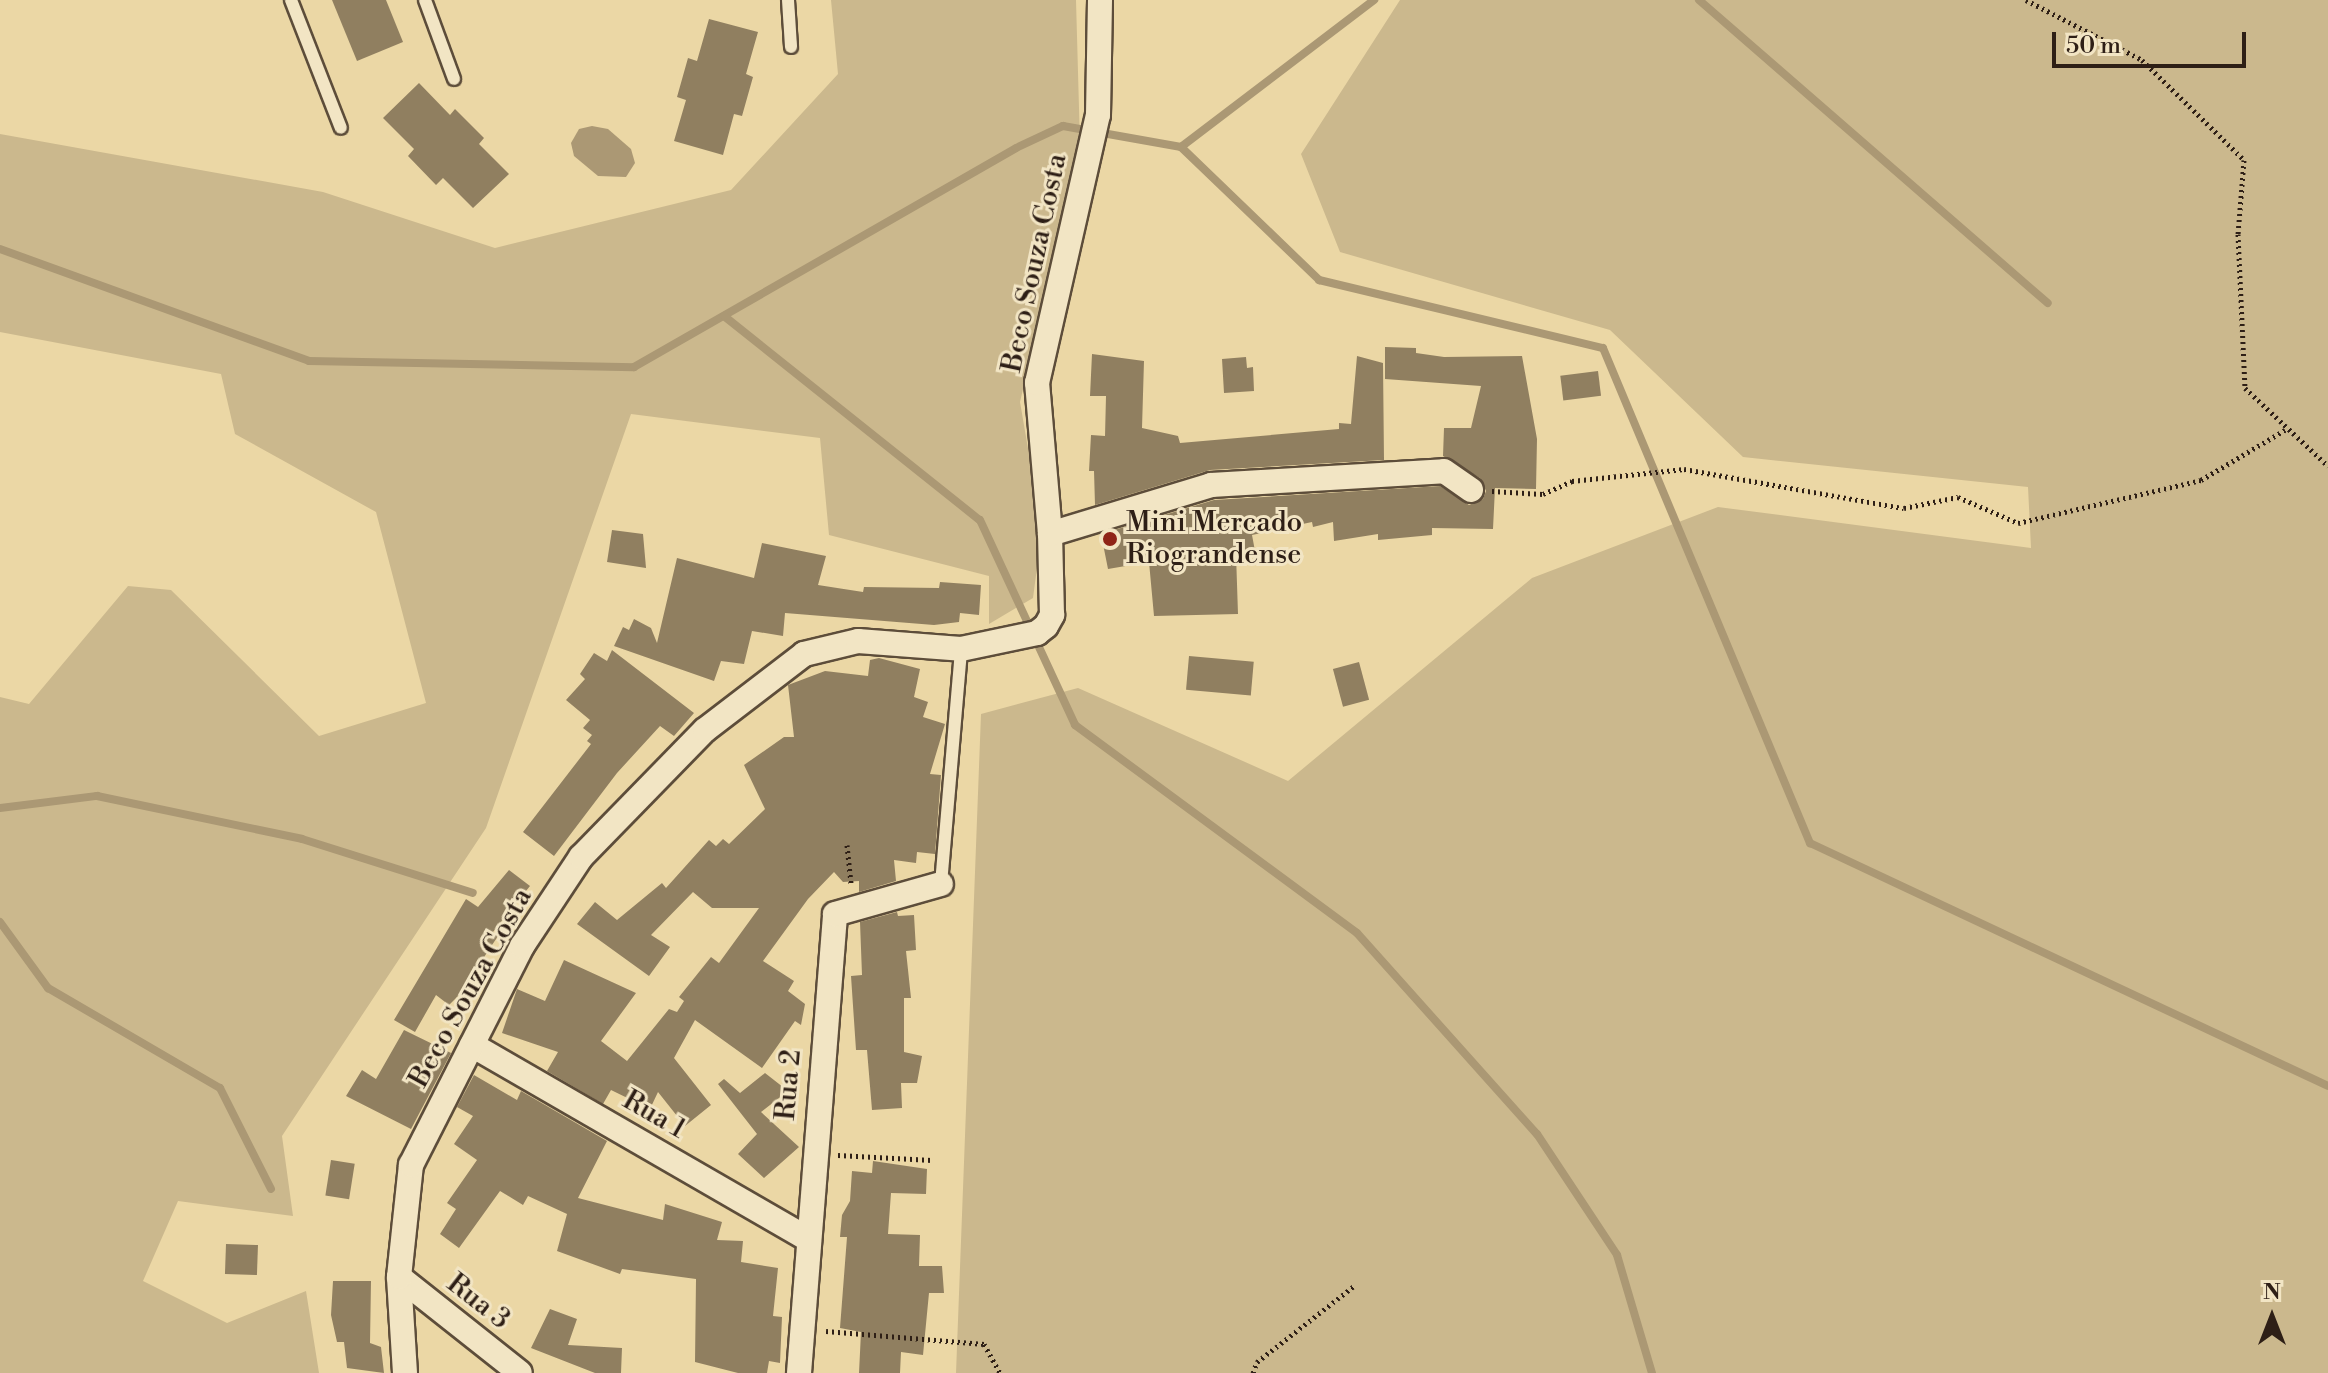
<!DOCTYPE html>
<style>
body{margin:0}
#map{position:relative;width:2328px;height:1373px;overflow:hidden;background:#ebd7a5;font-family:"Libre Bodoni",serif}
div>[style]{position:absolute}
.green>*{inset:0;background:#cbb88d}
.water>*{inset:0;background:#ab9874}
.stream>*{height:8px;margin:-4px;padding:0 4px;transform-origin:4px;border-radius:4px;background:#ab9874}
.building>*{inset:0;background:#907f60;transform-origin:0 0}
.path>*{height:5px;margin-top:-2.5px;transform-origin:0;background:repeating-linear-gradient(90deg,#2e1f16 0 2px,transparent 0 6px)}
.roads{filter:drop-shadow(2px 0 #5d4d3a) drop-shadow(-2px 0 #5d4d3a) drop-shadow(0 2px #5d4d3a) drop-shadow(0 -2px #5d4d3a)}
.lane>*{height:12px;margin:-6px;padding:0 6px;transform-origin:6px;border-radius:6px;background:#f2e5c4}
.street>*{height:24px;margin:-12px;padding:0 12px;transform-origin:12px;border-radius:12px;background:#f2e5c4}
.dots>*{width:22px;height:22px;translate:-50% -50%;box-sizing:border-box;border:4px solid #f2e5c4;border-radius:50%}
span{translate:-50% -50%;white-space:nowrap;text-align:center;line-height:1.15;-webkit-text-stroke:6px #f2e5c4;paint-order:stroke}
.street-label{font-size:28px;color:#2e1f16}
.poi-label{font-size:28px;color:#2e1f16}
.left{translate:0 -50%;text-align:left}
.north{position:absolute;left:2232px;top:1277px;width:80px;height:80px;-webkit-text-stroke:6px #f2e5c4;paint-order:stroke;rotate:0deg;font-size:22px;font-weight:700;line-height:32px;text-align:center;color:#2e1f16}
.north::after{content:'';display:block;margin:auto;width:28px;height:36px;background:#2e1f16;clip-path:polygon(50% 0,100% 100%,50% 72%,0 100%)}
.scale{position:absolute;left:2052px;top:32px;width:194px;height:36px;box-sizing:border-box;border:4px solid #2e1f16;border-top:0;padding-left:10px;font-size:24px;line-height:28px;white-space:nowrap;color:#2e1f16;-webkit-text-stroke:6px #f2e5c4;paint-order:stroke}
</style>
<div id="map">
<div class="green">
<div style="clip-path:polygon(831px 0,1076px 0,1080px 144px,1020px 402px,1042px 530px,1033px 598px,989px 624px,989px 576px,829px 535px,820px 438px,631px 414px,486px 828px,282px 1136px,293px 1216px,178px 1201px,143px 1281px,227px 1323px,306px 1291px,319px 1373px,0 1373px,0 697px,29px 704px,128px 586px,171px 590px,319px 736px,426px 703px,376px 512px,235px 434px,221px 374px,0 332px,0 134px,323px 192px,495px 248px,731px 190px,838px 74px)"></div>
<div style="clip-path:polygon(1400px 0,2328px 0,2328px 1373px,956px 1373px,981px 714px,1078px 688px,1288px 781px,1532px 578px,1718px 507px,2031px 548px,2028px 487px,1743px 457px,1610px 330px,1340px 252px,1301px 154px)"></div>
</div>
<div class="water">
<div style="clip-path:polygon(592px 126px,608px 129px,631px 149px,635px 163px,626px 177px,598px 176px,574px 156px,571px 143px,579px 129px)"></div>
</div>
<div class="stream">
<div style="left:1699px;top:0;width:462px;rotate:41deg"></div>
<div style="left:1181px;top:147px;width:243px;rotate:-37.3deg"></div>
<div style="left:0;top:249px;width:329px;rotate:19.9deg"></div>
<div style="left:309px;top:361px;width:325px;rotate:1.1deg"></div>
<div style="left:634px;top:367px;width:440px;rotate:-29.8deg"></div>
<div style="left:1016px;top:148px;width:52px;rotate:-25.1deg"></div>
<div style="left:1063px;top:126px;width:120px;rotate:10.1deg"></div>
<div style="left:1181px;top:147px;width:192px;rotate:43.9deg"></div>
<div style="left:1319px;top:280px;width:292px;rotate:13.5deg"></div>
<div style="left:1603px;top:348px;width:537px;rotate:67.31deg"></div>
<div style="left:1810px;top:843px;width:572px;rotate:25.13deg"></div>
<div style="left:724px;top:316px;width:327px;rotate:38.6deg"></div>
<div style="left:980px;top:520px;width:226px;rotate:65.1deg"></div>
<div style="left:1075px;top:725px;width:350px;rotate:36.4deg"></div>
<div style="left:1357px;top:933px;width:270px;rotate:48.2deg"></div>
<div style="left:1537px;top:1134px;width:145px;rotate:56.5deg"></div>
<div style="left:1617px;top:1255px;width:123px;rotate:73.5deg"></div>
<div style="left:0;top:808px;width:98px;rotate:-7.1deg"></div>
<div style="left:97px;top:796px;width:209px;rotate:11.8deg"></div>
<div style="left:302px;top:839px;width:179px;rotate:17.5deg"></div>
<div style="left:0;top:922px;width:82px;rotate:54deg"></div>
<div style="left:48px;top:988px;width:199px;rotate:30.2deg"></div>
<div style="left:220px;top:1088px;width:113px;rotate:63.2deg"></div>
</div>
<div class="building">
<div style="clip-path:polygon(332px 0,386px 0,403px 42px,357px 61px)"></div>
<div style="clip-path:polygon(709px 19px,758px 32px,746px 74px,753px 77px,742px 116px,734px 114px,723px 155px,674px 141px,686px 100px,677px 97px,688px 58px,697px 61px)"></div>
<div style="clip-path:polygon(419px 83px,450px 115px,455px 109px,484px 138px,479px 144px,509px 174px,473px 208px,443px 178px,436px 185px,408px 156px,414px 149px,383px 118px)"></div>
<div style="clip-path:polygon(1385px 347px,1416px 348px,1416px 353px,1444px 357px,1522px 356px,1537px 439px,1536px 489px,1495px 488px,1493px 529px,1432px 528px,1432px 535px,1378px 540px,1378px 534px,1334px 541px,1333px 522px,1313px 527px,1312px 522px,1252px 535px,1255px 551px,1236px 554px,1238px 614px,1154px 616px,1149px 562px,1108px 569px,1101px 534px,1214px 500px,1440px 486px,1469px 505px,1483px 499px,1486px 491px,1480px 478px,1443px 456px,1444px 428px,1471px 428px,1481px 386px,1385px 379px)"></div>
<div style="clip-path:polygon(1092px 354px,1144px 361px,1142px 428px,1178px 436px,1180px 443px,1339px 429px,1339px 423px,1351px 424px,1357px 356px,1383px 363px,1384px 460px,1210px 470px,1095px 505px,1094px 471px,1089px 471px,1091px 435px,1105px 436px,1106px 396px,1090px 396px)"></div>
<div style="clip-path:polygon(1246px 357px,1247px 368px,1253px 367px,1254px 391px,1224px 393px,1222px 359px)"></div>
<div style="left:1598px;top:371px;width:25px;height:38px;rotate:83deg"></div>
<div style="clip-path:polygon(612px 530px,643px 534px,646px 568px,607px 562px)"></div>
<div style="clip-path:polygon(762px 543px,826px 556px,818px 585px,863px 592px,864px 587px,939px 588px,940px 582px,981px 585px,979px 615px,960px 613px,959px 622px,934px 625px,785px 613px,783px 636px,752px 631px,744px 664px,721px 661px,714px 681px,614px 646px,623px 627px,629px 630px,634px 619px,651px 628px,657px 643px,677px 558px,754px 578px)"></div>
<div style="clip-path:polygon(612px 650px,694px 713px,674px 736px,660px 726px,617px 773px,554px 856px,523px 832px,591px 744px,587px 741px,592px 735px,583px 728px,590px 720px,566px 700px,585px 679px,580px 674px,594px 653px,607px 661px)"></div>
<div style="left:1189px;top:656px;width:65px;height:34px;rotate:5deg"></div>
<div style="clip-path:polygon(879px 658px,920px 669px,914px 697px,928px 702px,923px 717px,945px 724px,930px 774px,941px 775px,935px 854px,917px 852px,916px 863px,894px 860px,896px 881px,859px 892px,859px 881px,843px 882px,834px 872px,808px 899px,763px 961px,794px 981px,788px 991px,805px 1004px,801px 1025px,795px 1021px,762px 1068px,695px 1020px,674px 1058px,711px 1105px,685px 1126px,658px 1092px,650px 1109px,611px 1090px,603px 1104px,547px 1071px,558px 1052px,502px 1033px,517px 989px,545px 1001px,564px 960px,636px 993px,601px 1041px,627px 1061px,669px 1009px,677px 1012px,684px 1001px,679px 997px,711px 957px,719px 963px,759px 908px,712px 908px,693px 892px,651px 935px,670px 947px,649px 976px,577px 924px,595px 902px,617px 920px,662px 883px,666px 888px,709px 840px,716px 846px,723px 839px,729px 844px,765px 809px,744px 765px,784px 737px,794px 737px,788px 685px,825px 671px,868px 676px,870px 660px)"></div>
<div style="left:1359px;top:662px;width:39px;height:27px;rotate:75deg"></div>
<div style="clip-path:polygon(509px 870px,530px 886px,493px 932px,498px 936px,459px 995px,449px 1005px,436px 995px,415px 1032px,394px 1020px,466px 899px,478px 907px)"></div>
<div style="clip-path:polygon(897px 912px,898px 916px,914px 915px,916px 950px,906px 951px,911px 998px,904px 998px,904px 1052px,922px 1056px,917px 1083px,901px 1083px,902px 1108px,872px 1110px,867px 1050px,856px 1050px,851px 976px,862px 975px,860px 922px)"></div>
<div style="clip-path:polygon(404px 1030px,451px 1053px,411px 1129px,346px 1096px,362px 1070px,376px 1079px)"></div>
<div style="clip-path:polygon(765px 1073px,788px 1091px,761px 1112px,799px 1147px,764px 1178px,738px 1154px,757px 1134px,718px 1084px,724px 1079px,740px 1093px)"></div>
<div style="clip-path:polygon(474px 1075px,517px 1100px,521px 1091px,607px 1141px,578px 1198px,663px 1220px,665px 1204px,722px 1222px,717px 1240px,743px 1241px,741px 1262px,778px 1268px,773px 1316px,782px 1317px,780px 1363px,769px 1361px,767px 1373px,738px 1373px,695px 1362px,696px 1279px,622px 1269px,620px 1274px,557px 1251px,567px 1214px,528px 1196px,523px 1205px,500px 1191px,459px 1248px,440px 1234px,456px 1209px,447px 1203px,477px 1160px,454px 1144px,473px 1116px,457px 1107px)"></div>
<div style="left:331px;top:1160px;width:24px;height:36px;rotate:9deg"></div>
<div style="clip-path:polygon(873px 1161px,927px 1169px,926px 1194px,891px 1193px,888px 1234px,920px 1235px,919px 1266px,942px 1266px,944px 1293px,929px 1293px,923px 1355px,901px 1352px,900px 1373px,859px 1373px,861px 1332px,840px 1328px,847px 1237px,840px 1237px,842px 1215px,850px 1201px,852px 1171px,872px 1173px)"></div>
<div style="left:226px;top:1244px;width:32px;height:30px;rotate:2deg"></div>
<div style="clip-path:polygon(333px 1281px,371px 1281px,370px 1343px,381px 1347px,384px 1373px,347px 1368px,344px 1342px,337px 1342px,331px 1315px)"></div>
<div style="clip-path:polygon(550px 1309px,577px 1319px,568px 1345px,622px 1348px,621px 1373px,595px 1373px,531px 1348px)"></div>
</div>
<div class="path">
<div style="left:2026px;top:0;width:131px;rotate:27.3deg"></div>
<div style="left:2142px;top:60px;width:143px;rotate:44.4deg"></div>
<div style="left:2244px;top:160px;width:74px;rotate:94.6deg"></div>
<div style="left:2238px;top:234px;width:154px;rotate:87.4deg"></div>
<div style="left:2245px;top:388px;width:114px;rotate:43.2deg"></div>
<div style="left:1492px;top:491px;width:51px;rotate:3.4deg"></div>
<div style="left:1543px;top:494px;width:32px;rotate:-24deg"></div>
<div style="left:1572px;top:481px;width:113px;rotate:-6.1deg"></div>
<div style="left:1684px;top:469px;width:223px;rotate:10.1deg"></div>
<div style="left:1904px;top:508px;width:55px;rotate:-11.5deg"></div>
<div style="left:1958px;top:497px;width:65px;rotate:23.4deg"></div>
<div style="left:2018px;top:523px;width:188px;rotate:-13.2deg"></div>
<div style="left:2201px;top:480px;width:98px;rotate:-30.8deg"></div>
<div style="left:847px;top:845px;width:39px;rotate:84deg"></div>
<div style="left:838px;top:1155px;width:94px;rotate:3deg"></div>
<div style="left:826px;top:1331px;width:159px;rotate:4.7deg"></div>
<div style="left:984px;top:1344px;width:33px;rotate:61deg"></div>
<div style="left:1253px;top:1373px;width:12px;rotate:-70deg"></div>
<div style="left:1257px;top:1362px;width:123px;rotate:-38.1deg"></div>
</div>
<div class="roads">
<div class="lane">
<div style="left:291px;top:0;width:137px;rotate:68.7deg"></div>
<div style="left:425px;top:0;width:84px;rotate:69.8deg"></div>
<div style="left:788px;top:0;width:47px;rotate:86.3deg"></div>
<div style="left:941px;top:884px;width:236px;rotate:-85.1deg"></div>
</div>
<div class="street">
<div style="left:1050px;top:534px;width:168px;rotate:-16.9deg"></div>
<div style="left:1211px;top:485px;width:233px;rotate:-3.4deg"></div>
<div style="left:1444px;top:471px;width:33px;rotate:35deg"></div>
<div style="left:472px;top:1045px;width:386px;rotate:30deg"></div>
<div style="left:399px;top:1277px;width:154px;rotate:38.4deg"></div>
<div style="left:405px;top:1373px;width:96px;rotate:-93.6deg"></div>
<div style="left:399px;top:1277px;width:113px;rotate:-83.9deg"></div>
<div style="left:411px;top:1165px;width:246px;rotate:-63.1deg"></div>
<div style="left:522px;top:946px;width:107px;rotate:-56.5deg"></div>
<div style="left:581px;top:857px;width:177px;rotate:-45.7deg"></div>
<div style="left:705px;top:730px;width:125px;rotate:-37.5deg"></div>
<div style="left:804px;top:654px;width:56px;rotate:-13.5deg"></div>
<div style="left:858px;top:641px;width:103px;rotate:4.4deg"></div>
<div style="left:961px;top:649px;width:78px;rotate:-11.9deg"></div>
<div style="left:1037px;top:633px;width:11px;rotate:-38deg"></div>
<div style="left:1046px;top:626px;width:13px;rotate:-61deg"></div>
<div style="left:1052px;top:615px;width:81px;rotate:-91.4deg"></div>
<div style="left:1050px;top:534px;width:152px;rotate:-94.9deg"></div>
<div style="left:1037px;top:383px;width:275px;rotate:-77.2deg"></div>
<div style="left:1098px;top:115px;width:115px;rotate:-89deg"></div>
<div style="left:799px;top:1373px;width:460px;rotate:-85.5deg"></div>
<div style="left:835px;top:914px;width:110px;rotate:-15.8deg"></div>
</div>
</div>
<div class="dots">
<div style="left:1110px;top:539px;background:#8f2418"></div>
</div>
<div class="street-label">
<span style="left:1035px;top:263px;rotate:-78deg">Beco Souza Costa</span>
<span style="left:471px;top:988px;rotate:-61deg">Beco Souza Costa</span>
<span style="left:789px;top:1085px;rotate:-85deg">Rua 2</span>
<span style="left:654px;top:1115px;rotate:30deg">Rua 1</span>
<span style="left:478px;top:1302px;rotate:38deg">Rua 3</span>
</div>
<div class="poi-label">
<span class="left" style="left:1126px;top:539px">Mini Mercado<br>Riograndense</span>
</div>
<div class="north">N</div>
<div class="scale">50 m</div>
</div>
